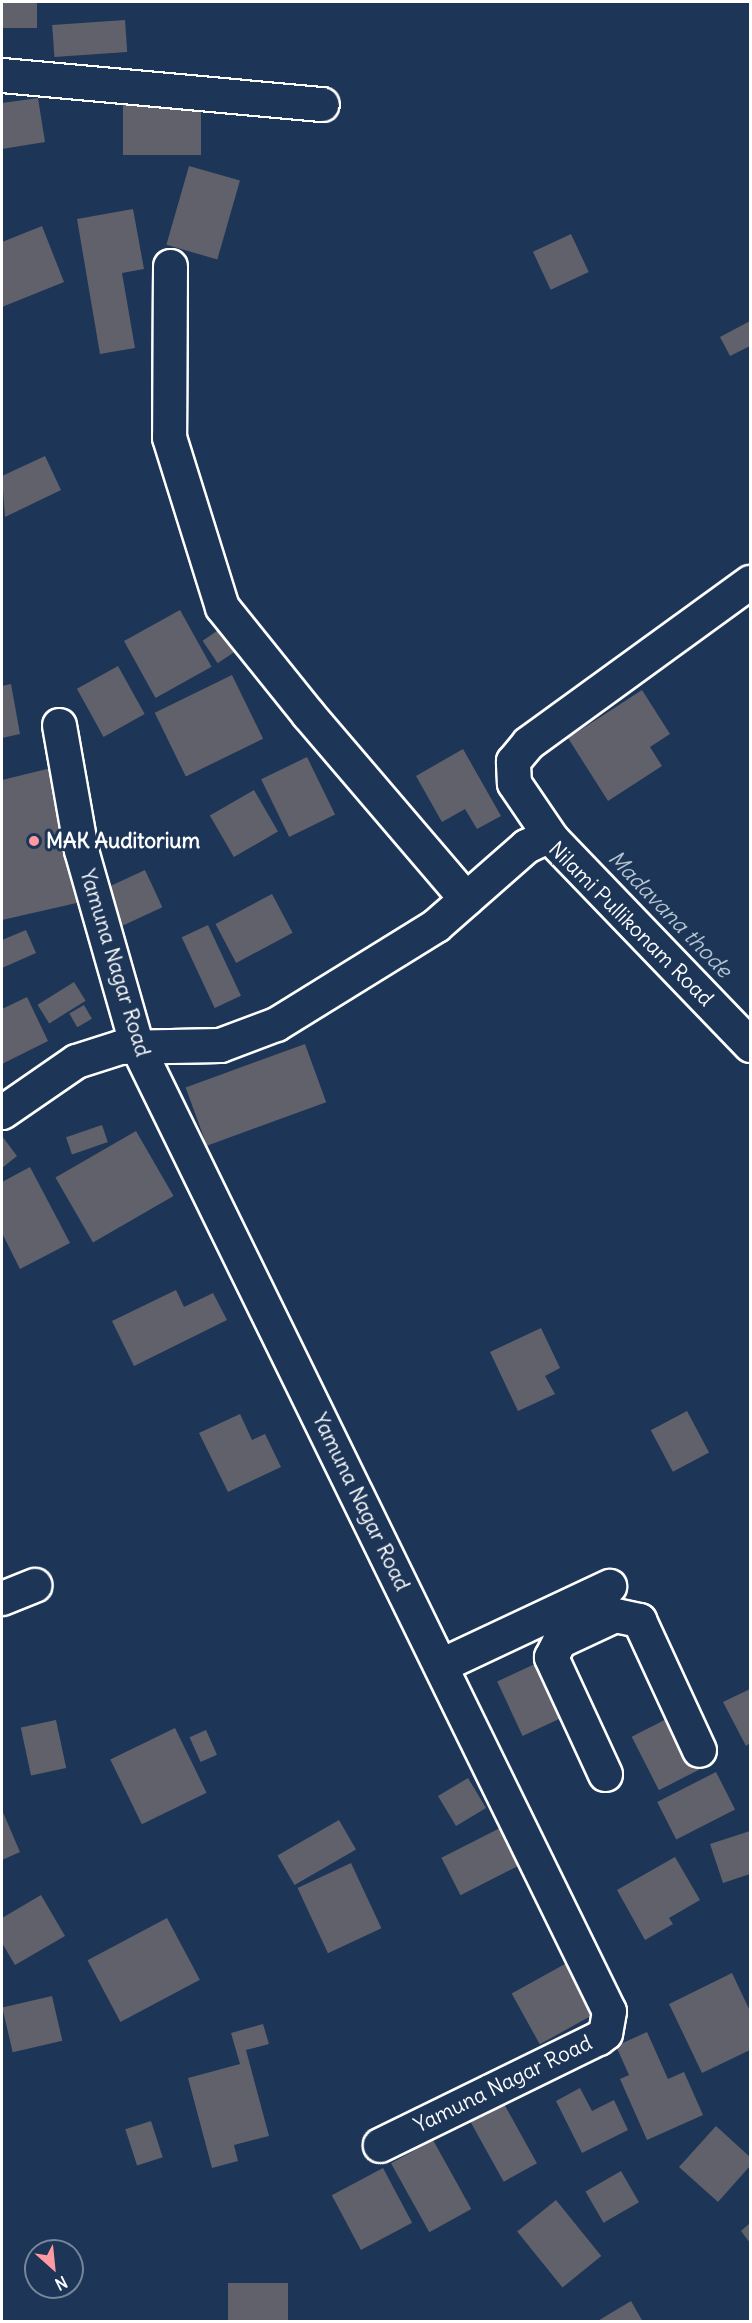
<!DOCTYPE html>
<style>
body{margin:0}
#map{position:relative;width:752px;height:2323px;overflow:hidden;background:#1d3557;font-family:Delius,sans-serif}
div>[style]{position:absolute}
.building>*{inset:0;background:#60616a;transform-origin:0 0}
.roads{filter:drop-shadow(2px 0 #fff) drop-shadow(-2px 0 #fff) drop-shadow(0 2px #fff) drop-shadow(0 -2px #fff)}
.minor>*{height:33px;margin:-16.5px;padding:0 16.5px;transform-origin:16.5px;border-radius:16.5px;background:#1d3557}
.dots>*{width:16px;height:16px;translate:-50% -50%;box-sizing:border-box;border:3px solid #1d3557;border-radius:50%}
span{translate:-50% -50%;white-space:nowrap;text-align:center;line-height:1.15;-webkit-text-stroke:6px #1d3557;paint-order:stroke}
.poi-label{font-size:21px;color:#fff;font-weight:700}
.left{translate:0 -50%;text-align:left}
.street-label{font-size:21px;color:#fff}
.water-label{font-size:22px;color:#b4c5d0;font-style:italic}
.frame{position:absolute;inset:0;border:3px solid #fff;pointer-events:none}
.north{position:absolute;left:24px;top:2239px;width:60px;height:60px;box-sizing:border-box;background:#1d3557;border:2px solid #77869a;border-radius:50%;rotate:153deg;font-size:16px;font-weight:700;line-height:24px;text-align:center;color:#fff}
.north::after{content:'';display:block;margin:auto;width:21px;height:27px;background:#ff9aa2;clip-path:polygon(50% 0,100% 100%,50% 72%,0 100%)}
</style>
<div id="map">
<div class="building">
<div style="left:2px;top:2px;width:35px;height:26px"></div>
<div style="left:125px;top:20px;width:32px;height:73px;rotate:86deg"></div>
<div style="clip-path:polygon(38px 98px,45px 142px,2px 149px,2px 103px)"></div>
<div style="left:123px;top:104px;width:78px;height:51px"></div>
<div style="left:189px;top:166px;width:53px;height:82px;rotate:16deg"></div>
<div style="clip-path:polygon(133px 209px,144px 269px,122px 273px,135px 348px,100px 354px,77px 219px)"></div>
<div style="clip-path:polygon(42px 226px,64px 282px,2px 307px,2px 242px)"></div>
<div style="left:571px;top:234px;width:42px;height:42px;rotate:65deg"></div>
<div style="clip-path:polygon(750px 321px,750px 346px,730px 356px,720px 337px)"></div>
<div style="clip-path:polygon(45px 456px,61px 490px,5px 517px,2px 476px)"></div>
<div style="left:180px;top:610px;width:65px;height:64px;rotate:61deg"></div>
<div style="left:220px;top:629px;width:27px;height:21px;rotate:56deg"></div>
<div style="left:118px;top:666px;width:55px;height:47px;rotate:61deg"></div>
<div style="left:232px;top:675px;width:71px;height:86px;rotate:64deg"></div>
<div style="clip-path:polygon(11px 684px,20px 734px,2px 738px,2px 686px)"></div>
<div style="clip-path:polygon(642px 690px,670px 734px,650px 747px,662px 766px,608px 801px,568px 738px)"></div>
<div style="clip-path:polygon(463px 749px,501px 816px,477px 829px,465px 809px,442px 822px,416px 776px)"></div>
<div style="left:307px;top:757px;width:64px;height:51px;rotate:64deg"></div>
<div style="clip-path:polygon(51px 768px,81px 902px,2px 920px,2px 780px)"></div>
<div style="left:254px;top:790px;width:48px;height:51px;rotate:60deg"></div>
<div style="left:145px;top:870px;width:41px;height:47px;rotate:65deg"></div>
<div style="left:272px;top:894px;width:44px;height:64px;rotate:62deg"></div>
<div style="left:208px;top:925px;width:78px;height:29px;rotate:65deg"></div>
<div style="clip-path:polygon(26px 930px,36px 953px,2px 968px,2px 940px)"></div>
<div style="left:74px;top:982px;width:22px;height:43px;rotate:58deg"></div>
<div style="clip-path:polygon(27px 997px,48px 1041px,2px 1064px,2px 1009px)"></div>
<div style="left:84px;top:1005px;width:16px;height:17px;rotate:60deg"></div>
<div style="left:305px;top:1044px;width:62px;height:127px;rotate:70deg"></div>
<div style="left:102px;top:1125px;width:18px;height:38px;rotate:71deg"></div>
<div style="left:136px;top:1131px;width:75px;height:93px;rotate:60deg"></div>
<div style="clip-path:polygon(2px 1136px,17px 1156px,2px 1168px)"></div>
<div style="clip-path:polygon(30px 1167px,70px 1243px,20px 1269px,2px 1233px,2px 1182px)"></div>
<div style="clip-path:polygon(176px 1290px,184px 1307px,213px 1293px,227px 1320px,134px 1366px,112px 1321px)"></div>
<div style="clip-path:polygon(541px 1328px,560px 1368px,545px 1376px,555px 1394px,518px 1411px,490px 1352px)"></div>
<div style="left:687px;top:1411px;width:47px;height:41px;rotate:62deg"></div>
<div style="clip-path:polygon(240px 1414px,252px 1440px,265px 1434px,281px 1467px,228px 1492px,199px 1433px)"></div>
<div style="left:567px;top:1649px;width:60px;height:77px;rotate:65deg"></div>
<div style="clip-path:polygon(750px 1689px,750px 1743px,746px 1746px,723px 1702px)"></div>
<div style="left:686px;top:1709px;width:60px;height:61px;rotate:63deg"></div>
<div style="left:56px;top:1720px;width:49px;height:36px;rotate:78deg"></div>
<div style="left:175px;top:1728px;width:72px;height:72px;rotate:64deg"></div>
<div style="left:206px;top:1730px;width:27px;height:18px;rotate:66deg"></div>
<div style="left:716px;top:1772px;width:42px;height:66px;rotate:63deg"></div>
<div style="left:468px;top:1778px;width:35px;height:35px;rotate:59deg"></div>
<div style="clip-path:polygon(2px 1810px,20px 1852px,2px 1860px)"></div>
<div style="left:339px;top:1820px;width:34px;height:71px;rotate:60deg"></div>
<div style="left:502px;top:1827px;width:42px;height:68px;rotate:63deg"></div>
<div style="clip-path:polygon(750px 1831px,750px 1874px,723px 1883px,710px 1844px)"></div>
<div style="clip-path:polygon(675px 1857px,700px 1900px,669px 1918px,673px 1924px,645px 1940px,617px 1890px)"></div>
<div style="left:351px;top:1863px;width:72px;height:59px;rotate:65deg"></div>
<div style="clip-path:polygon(41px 1895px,65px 1936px,15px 1965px,2px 1943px,2px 1918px)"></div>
<div style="left:167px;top:1918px;width:70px;height:90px;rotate:62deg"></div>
<div style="left:565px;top:1964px;width:58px;height:61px;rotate:61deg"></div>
<div style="clip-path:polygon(732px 1973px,750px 2011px,750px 2050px,702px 2073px,669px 2004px)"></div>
<div style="left:52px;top:1996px;width:46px;height:51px;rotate:77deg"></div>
<div style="clip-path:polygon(263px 2024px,269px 2044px,246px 2050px,269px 2136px,234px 2145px,238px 2161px,212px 2168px,188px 2078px,240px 2064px,231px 2033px)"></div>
<div style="clip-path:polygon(647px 2032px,668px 2079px,684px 2072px,703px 2115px,647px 2140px,620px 2079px,629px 2075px,616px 2046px)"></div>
<div style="clip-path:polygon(580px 2088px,592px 2111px,614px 2100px,628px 2130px,582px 2153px,556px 2101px)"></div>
<div style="left:503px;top:2102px;width:70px;height:38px;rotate:61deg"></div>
<div style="left:151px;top:2121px;width:38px;height:27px;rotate:72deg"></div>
<div style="clip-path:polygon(716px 2126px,750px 2157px,750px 2166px,718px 2202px,679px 2167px)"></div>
<div style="left:433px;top:2140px;width:79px;height:48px;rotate:61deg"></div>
<div style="left:383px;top:2168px;width:62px;height:58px;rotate:62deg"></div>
<div style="left:621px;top:2171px;width:36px;height:41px;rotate:60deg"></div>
<div style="left:556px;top:2200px;width:72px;height:50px;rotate:51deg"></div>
<div style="clip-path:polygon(750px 2223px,750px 2243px,741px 2231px)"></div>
<div style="left:228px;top:2283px;width:60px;height:39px"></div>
<div style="clip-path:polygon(631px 2301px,643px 2322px,596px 2322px)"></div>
</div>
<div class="roads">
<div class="minor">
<div style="left:2px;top:75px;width:321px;rotate:5.2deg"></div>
<div style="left:170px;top:266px;width:171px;rotate:90.3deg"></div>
<div style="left:169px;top:437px;width:178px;rotate:72.7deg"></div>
<div style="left:222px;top:607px;width:137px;rotate:51.2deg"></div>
<div style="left:308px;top:714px;width:243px;rotate:49.5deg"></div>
<div style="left:59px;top:725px;width:127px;rotate:80deg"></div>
<div style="left:81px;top:850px;width:204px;rotate:74.1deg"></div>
<div style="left:137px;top:1046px;width:1074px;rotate:63.94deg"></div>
<div style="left:609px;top:2011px;width:22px;rotate:100deg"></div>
<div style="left:605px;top:2033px;width:9px;rotate:144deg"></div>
<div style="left:598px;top:2038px;width:243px;rotate:153.9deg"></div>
<div style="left:552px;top:839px;width:68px;rotate:-124.2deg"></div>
<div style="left:514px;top:783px;width:22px;rotate:-93deg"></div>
<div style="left:513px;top:761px;width:23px;rotate:-50deg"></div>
<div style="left:528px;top:743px;width:274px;rotate:-36deg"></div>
<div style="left:2px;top:1112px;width:90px;rotate:-34.6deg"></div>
<div style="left:76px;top:1061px;width:46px;rotate:-17.7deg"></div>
<div style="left:120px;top:1047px;width:100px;rotate:-1.1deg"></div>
<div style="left:220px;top:1045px;width:60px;rotate:-20.6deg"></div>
<div style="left:276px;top:1024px;width:188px;rotate:-31.7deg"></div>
<div style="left:436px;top:925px;width:120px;rotate:-41.3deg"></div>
<div style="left:526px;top:846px;width:17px;rotate:-25deg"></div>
<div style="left:541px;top:839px;width:11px"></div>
<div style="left:552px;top:839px;width:286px;rotate:46.1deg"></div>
<div style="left:2px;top:1598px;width:35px;rotate:-22deg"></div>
<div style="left:441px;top:1665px;width:186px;rotate:-25.2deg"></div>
<div style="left:605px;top:1774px;width:129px;rotate:-114.8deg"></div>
<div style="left:551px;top:1657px;width:18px;rotate:-63deg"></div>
<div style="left:559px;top:1641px;width:62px;rotate:-24.9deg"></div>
<div style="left:615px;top:1615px;width:25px;rotate:12deg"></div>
<div style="left:639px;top:1620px;width:143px;rotate:65.2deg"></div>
</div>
</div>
<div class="dots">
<div style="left:34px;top:841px;background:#ff9aa2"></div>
</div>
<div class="poi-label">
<span class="left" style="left:46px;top:841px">MAK Auditorium</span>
</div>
<div class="street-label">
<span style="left:631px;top:924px;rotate:45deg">Nilami Pullikonam Road</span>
<span style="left:115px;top:963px;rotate:73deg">Yamuna Nagar Road</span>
<span style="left:361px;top:1502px;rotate:64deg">Yamuna Nagar Road</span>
<span style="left:503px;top:2084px;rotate:-26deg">Yamuna Nagar Road</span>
</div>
<div class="water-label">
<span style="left:670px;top:914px;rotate:46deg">Madavana thode</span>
</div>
<div class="frame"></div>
<div class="north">N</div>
</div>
